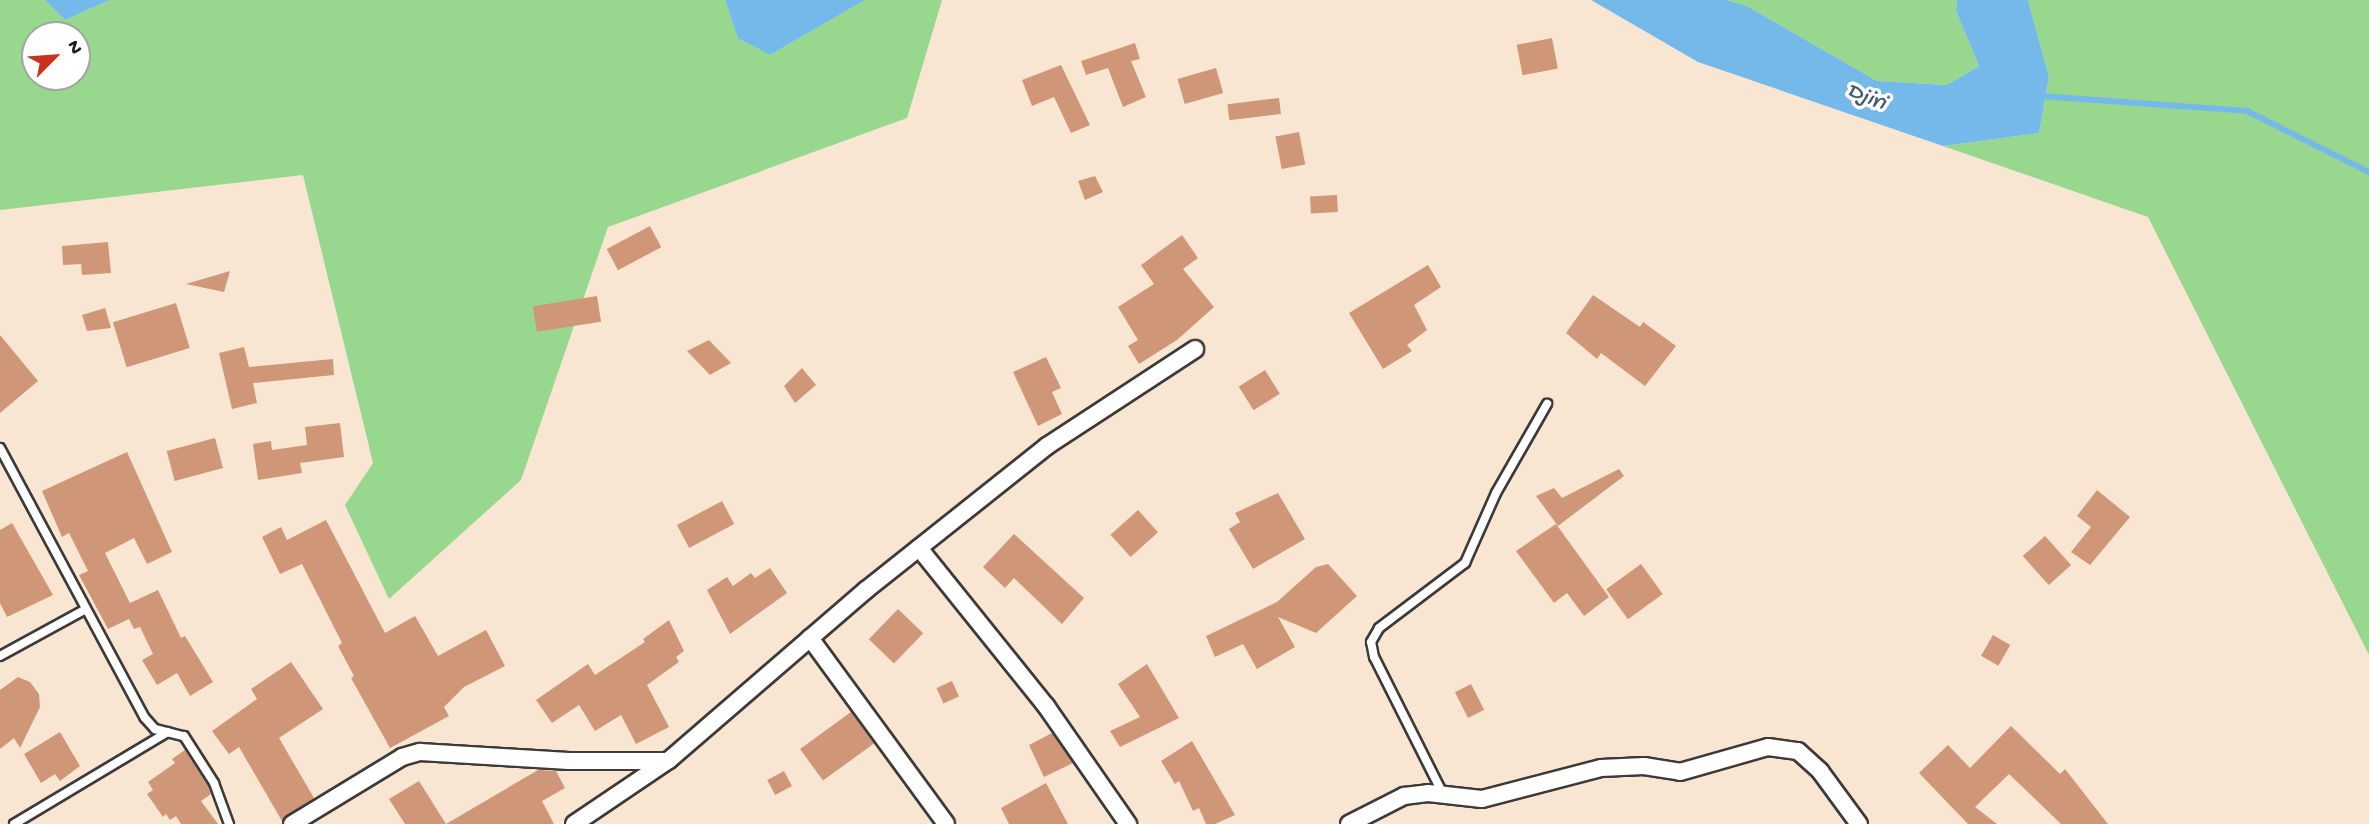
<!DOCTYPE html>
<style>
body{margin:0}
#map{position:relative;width:2369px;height:824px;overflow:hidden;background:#f8e6d2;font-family:"Gochi Hand",sans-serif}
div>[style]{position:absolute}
.green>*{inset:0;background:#97d78e}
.water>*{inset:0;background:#75b9eb}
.stream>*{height:6px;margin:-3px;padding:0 3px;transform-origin:3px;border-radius:3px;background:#75b9eb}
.building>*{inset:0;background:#cf9778;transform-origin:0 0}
.roads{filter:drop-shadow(2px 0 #3d3a37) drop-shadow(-2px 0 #3d3a37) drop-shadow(0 2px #3d3a37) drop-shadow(0 -2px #3d3a37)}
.lane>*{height:8px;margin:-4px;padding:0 4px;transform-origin:4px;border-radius:4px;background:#fff}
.street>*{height:16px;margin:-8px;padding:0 8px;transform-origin:8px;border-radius:8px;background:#fff}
span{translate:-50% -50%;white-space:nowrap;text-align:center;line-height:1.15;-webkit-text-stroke:7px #fff;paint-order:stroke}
.water-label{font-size:23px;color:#405b6f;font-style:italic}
.north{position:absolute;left:21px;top:21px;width:70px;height:70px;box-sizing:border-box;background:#fff;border:2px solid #a4a4a4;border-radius:50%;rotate:65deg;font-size:19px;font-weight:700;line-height:28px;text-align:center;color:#1c1c1c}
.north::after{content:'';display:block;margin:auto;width:24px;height:32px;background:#c8321e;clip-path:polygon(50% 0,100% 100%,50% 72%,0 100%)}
</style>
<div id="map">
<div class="green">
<div style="clip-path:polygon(evenodd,0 0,45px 0,65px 20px,110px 0,725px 0,738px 37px,770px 55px,865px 0,942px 0,907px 118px,608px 227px,521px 480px,389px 599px,345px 505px,373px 463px,303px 175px,0 210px,0 0,35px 35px,77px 35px,77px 77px,35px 77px,35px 35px)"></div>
<div style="clip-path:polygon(1726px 0,1957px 0,1956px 11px,1979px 66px,1947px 85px,1877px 81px,1747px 6px)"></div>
<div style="clip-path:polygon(2028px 0,2369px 0,2369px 655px,2148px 217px,1943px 146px,2039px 133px,2049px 77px)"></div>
</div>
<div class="water">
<div style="clip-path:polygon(45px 0,110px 0,65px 20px)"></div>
<div style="clip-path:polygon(725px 0,865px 0,770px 55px,738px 38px)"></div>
<div style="clip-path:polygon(1591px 0,1726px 0,1747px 6px,1877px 81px,1947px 85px,1979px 66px,1956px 11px,1957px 0,2028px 0,2049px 77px,2039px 133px,1943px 146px,1698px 62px)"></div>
</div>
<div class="stream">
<div style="left:2040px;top:96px;width:208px;rotate:4.1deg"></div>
<div style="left:2247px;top:111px;width:136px;rotate:26.6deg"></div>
</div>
<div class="building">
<div style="left:1552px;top:38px;width:31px;height:36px;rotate:79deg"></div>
<div style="clip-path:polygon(1135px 43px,1140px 59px,1131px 61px,1146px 97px,1123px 107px,1108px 68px,1086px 75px,1081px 61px)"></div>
<div style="clip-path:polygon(1061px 65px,1090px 125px,1071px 133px,1054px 97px,1032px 106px,1022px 80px)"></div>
<div style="left:1216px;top:68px;width:26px;height:40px;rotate:74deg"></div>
<div style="left:1279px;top:98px;width:16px;height:52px;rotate:83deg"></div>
<div style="left:1299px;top:132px;width:33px;height:24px;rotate:79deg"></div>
<div style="clip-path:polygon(1095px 176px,1103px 192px,1085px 200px,1078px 181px)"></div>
<div style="left:1337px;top:195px;width:17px;height:27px;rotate:87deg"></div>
<div style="left:650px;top:226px;width:24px;height:49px;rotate:62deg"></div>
<div style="clip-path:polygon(1182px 235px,1198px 258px,1183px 269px,1214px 307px,1177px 340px,1139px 364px,1128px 346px,1138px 340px,1118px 307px,1154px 284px,1141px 265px)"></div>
<div style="clip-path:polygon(108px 242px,111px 273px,82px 275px,81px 264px,63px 265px,62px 246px)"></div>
<div style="clip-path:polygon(1428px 265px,1441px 287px,1414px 305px,1427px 330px,1407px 345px,1412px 351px,1383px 369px,1349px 313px)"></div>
<div style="clip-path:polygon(230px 271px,224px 292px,186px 284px)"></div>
<div style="clip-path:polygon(1593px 295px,1640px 327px,1643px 322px,1676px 346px,1645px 386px,1601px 353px,1597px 359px,1566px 333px)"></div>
<div style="left:597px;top:296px;width:26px;height:65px;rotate:81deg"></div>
<div style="left:176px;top:303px;width:47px;height:66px;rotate:73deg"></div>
<div style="clip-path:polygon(105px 308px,111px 328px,87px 331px,82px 315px)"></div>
<div style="clip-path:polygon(0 335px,38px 381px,0 413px)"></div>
<div style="clip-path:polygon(709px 340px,731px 363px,710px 375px,687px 351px)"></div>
<div style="clip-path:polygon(244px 347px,249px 367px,333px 359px,334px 375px,253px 383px,257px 403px,232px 409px,219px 353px)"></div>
<div style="clip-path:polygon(1046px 357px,1061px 388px,1052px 392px,1062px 414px,1038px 426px,1013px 372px)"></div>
<div style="clip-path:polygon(802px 368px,816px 385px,795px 403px,784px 386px)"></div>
<div style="left:1265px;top:370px;width:28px;height:31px;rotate:58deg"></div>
<div style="clip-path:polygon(340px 423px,344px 457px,300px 463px,302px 473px,258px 480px,253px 444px,271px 441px,272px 450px,307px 445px,305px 427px)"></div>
<div style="left:215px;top:438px;width:31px;height:50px;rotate:75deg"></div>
<div style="clip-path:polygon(127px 452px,172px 552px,147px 564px,134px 538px,105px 553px,130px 603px,158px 590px,181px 638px,185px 636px,213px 682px,190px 696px,177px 673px,157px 685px,142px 660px,153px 654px,140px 627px,134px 629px,129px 619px,108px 629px,79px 575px,88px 571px,69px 533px,62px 537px,42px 491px)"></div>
<div style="clip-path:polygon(1619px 469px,1624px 476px,1558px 526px,1536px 496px,1554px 488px,1562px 498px)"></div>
<div style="clip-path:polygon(2097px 490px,2130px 517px,2090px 565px,2071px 552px,2091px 527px,2077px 516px)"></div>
<div style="clip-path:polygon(1278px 493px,1305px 539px,1253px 569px,1229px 529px,1240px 522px,1235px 513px)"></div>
<div style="left:722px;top:501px;width:26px;height:51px;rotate:62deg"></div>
<div style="left:1138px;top:510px;width:30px;height:37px;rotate:48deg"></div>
<div style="clip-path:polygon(326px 520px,385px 633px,415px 616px,438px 656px,486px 630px,505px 666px,464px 687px,444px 707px,449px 716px,390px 748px,351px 678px,354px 676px,338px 646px,342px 643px,302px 564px,280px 574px,262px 537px,281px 527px,287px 540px)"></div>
<div style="clip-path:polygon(12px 523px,53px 595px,7px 617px,0 603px,0 530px)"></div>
<div style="clip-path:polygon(1556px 524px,1609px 597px,1584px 616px,1567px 593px,1554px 603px,1516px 551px)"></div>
<div style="clip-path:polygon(1014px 534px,1084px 598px,1062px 624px,1014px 578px,1005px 588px,983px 567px)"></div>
<div style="left:2045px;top:536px;width:39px;height:30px;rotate:48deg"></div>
<div style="clip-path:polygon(1328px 564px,1357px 596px,1316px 633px,1278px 617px,1295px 647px,1257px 669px,1243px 644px,1215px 657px,1206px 636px,1277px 602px,1316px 567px)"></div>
<div style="left:1641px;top:564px;width:37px;height:43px;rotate:54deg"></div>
<div style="clip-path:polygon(770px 568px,787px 593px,730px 634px,707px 590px,727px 577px,733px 586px,751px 573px,755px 578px)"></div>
<div style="left:898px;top:609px;width:35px;height:42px;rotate:44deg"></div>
<div style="clip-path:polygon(669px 620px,684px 651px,676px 657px,679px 662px,647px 685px,669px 727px,636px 744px,621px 715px,595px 731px,579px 705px,552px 723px,536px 700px,588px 664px,595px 675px,645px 642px,643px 639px)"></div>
<div style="left:1993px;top:635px;width:20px;height:24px;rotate:30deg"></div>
<div style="clip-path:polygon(291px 662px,323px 709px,279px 738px,314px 798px,282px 821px,239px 747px,229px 754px,212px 731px,257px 699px,251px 689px)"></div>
<div style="clip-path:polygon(1147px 664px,1179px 718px,1120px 747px,1110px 731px,1140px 717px,1118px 684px)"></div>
<div style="clip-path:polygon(18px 677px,30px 682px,39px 694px,40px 707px,20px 748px,14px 738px,0 749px,0 690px)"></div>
<div style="left:952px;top:681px;width:17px;height:17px;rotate:66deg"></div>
<div style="left:1471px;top:684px;width:29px;height:18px;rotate:63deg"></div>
<div style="left:851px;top:712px;width:39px;height:63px;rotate:54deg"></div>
<div style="clip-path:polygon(2011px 726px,2060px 774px,2065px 769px,2108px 824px,2061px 824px,2009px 774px,1975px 807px,1997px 824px,1968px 824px,1919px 773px,1948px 745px,1970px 768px)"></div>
<div style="clip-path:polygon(60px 732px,80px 766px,60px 781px,55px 774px,41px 783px,24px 754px)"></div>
<div style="clip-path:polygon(1052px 733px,1073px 763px,1044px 777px,1029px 745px)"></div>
<div style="clip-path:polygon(1192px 741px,1235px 815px,1215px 824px,1206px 824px,1199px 808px,1193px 811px,1179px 781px,1175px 784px,1161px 761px)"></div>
<div style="clip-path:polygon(185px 750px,208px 786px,211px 794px,201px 801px,218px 824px,181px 824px,176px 816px,170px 820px,166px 814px,163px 817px,147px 794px,153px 790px,148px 782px,175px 763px,172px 759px)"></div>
<div style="clip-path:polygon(538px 770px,556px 771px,565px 788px,542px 801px,554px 824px,446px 824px)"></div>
<div style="left:784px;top:771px;width:17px;height:19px;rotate:62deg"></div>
<div style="clip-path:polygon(419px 781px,446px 824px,405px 824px,389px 799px)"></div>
<div style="clip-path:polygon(1046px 783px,1068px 824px,1009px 824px,1001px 808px)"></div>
</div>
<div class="roads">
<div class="lane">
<div style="left:0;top:448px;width:306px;rotate:61.8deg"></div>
<div style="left:145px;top:718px;width:15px;rotate:48deg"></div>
<div style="left:155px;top:729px;width:30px;rotate:14deg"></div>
<div style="left:184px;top:736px;width:56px;rotate:57.4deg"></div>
<div style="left:214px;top:783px;width:44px;rotate:69.9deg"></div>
<div style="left:0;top:656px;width:96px;rotate:-28.7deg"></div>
<div style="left:1443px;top:794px;width:153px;rotate:-116.7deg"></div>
<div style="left:1374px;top:657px;width:15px;rotate:-101deg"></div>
<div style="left:1371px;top:642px;width:16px;rotate:-60deg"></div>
<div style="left:1379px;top:628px;width:108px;rotate:-37.1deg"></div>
<div style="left:1465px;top:563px;width:77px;rotate:-66.1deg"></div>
<div style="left:1496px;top:493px;width:103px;rotate:-60.2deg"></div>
<div style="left:14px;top:824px;width:179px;rotate:-30.9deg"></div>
</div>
<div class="street">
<div style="left:919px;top:548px;width:203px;rotate:51.2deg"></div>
<div style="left:1046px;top:706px;width:144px;rotate:55.2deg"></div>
<div style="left:810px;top:638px;width:230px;rotate:53.8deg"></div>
<div style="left:292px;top:824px;width:129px;rotate:-31.3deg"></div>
<div style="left:402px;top:757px;width:19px;rotate:-16deg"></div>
<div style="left:420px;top:752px;width:149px;rotate:3.5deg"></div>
<div style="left:569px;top:761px;width:96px"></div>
<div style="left:574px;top:824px;width:115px;rotate:-34deg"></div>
<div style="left:669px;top:760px;width:260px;rotate:-40.8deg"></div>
<div style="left:866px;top:590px;width:231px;rotate:-38.5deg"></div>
<div style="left:1047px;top:446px;width:177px;rotate:-33.2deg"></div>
<div style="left:1349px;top:824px;width:62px;rotate:-27deg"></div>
<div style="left:1404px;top:796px;width:24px;rotate:-7deg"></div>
<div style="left:1428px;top:793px;width:54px;rotate:6.3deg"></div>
<div style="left:1482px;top:799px;width:123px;rotate:-14.6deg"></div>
<div style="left:1601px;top:768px;width:43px;rotate:-2.7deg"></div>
<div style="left:1644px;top:766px;width:36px;rotate:9deg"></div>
<div style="left:1680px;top:772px;width:91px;rotate:-15.9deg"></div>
<div style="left:1768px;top:747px;width:30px;rotate:8deg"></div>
<div style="left:1798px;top:751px;width:30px;rotate:42deg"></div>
<div style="left:1820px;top:771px;width:66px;rotate:53.7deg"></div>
</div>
</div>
<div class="water-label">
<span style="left:1866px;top:98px;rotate:22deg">Djiri</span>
</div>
<div class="north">N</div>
</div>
